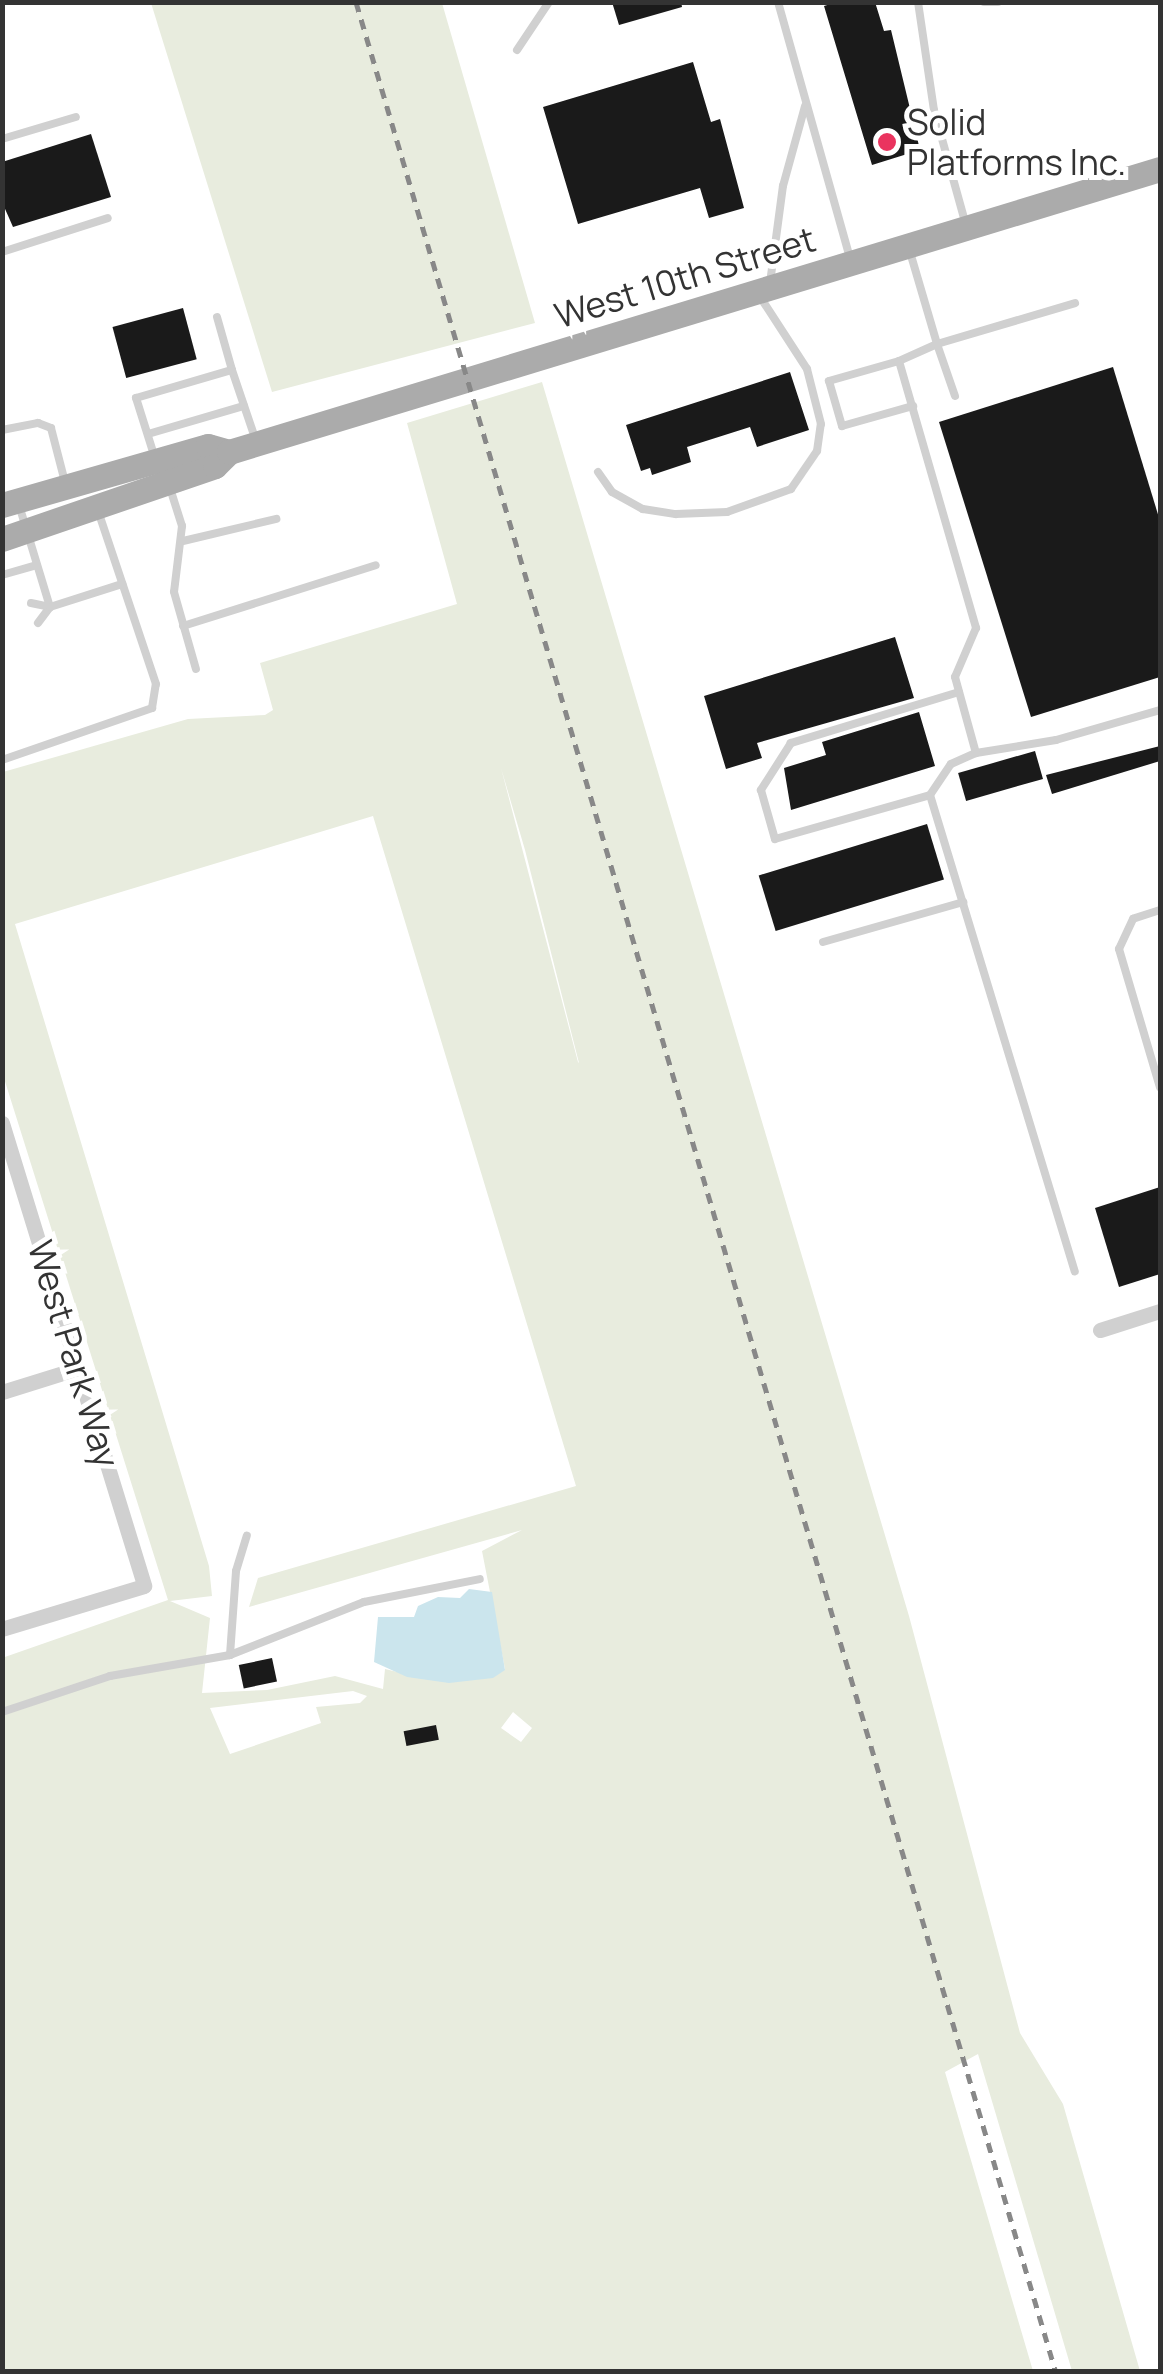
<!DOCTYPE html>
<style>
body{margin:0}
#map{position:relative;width:1163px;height:2374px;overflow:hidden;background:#fff;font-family:Manrope,sans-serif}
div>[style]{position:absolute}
.green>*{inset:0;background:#e8ecde}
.water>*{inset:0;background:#cbe5ed}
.building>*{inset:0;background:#1a1a1a;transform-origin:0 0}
.service>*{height:8px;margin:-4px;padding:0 4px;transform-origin:4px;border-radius:4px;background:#d0d0d0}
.minor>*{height:15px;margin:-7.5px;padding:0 7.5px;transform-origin:7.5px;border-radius:7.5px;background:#d0d0d0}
.primary>*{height:25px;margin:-12.5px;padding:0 12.5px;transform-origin:12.5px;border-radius:12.5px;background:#ababab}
.rail>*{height:5px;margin-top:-2.5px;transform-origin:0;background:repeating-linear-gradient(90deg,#888 0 10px,transparent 0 18px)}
.dots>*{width:28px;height:28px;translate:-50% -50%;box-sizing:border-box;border:5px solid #fff;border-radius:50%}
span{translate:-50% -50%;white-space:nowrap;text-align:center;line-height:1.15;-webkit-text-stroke:10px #fff;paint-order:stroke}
.poi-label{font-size:35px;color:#333}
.left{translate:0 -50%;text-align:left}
.street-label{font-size:35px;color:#333}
.frame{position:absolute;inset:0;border:5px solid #333;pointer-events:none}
</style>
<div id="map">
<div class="green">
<div style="clip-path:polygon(151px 3px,442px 3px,535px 323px,272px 392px)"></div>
<div style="clip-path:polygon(evenodd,542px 382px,909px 1616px,1020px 2033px,1063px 2104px,1140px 2371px,1072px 2371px,978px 2054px,945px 2072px,1033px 2371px,3px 2371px,2px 1658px,168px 1600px,3px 1075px,3px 772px,188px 719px,265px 715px,273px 710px,260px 663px,457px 604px,407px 423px,542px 382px,501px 768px,525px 850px,579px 1063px,578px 1062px,501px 768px,542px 382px,373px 816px,576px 1486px,258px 1578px,249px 1607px,522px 1530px,482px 1551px,505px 1669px,427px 1679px,385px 1669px,383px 1689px,335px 1676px,267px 1690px,202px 1693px,210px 1618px,170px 1601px,212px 1596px,209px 1566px,15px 924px,373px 816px,542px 382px,353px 1691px,367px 1696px,360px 1703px,316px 1707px,321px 1723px,230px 1754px,210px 1708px,353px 1691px,542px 382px,513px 1712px,532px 1728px,521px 1742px,501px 1728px,513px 1712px)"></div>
</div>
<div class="water">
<div style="clip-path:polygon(469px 1589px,492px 1592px,505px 1670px,493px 1678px,449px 1683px,407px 1677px,374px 1662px,378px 1617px,414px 1617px,418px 1606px,438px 1597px,460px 1598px)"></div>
</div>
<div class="building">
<div style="clip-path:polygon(612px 2px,681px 2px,682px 7px,619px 25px)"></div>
<div style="clip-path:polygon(837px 2px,875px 2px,884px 31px,891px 30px,920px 150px,872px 165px,824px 6px)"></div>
<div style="clip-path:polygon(693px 62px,711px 122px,720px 119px,744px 208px,709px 218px,700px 188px,578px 224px,543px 107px)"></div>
<div style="clip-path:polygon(91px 134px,111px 197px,13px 227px,2px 202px,2px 162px)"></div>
<div style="left:183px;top:308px;width:53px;height:73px;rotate:75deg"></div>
<div style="clip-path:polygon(1113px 367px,1160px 521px,1160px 677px,1031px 717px,939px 422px)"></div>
<div style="clip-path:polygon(790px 372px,809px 430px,757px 447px,750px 427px,687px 447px,691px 462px,652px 475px,650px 468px,641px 471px,626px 425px)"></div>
<div style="clip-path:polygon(895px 637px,914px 698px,757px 743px,762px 758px,726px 769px,704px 696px)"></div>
<div style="clip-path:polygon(919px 712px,935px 766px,791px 810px,784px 768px,826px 755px,822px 742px)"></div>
<div style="clip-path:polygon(1160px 746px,1160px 761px,1052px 794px,1046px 775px)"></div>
<div style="left:1035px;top:751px;width:29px;height:80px;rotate:74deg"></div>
<div style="left:927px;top:824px;width:58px;height:176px;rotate:73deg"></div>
<div style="clip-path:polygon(1160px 1187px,1160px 1274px,1119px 1287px,1095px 1208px)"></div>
<div style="left:272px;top:1658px;width:24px;height:34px;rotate:78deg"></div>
<div style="left:436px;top:1725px;width:15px;height:33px;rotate:79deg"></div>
</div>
<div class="service">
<div style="left:778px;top:2px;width:267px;rotate:74.3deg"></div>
<div style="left:918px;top:2px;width:109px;rotate:81.6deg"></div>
<div style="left:934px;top:110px;width:119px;rotate:74.5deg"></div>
<div style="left:984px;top:2px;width:14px"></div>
<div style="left:517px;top:50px;width:58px;rotate:-56.3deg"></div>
<div style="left:2px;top:139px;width:77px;rotate:-16.6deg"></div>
<div style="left:2px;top:252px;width:111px;rotate:-17.8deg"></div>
<div style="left:910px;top:252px;width:96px;rotate:73.6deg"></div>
<div style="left:937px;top:344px;width:42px;rotate:155.9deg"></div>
<div style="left:899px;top:361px;width:278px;rotate:73.9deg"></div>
<div style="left:976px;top:628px;width:53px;rotate:113.2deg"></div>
<div style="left:955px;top:677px;width:79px;rotate:74.6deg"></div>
<div style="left:976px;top:753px;width:81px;rotate:-9.2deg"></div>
<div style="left:1056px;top:740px;width:108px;rotate:-16.1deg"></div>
<div style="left:770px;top:283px;width:98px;rotate:-82.4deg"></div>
<div style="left:783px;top:186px;width:83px;rotate:-74.6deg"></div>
<div style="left:217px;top:317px;width:55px;rotate:74.2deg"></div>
<div style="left:899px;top:361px;width:73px;rotate:164.1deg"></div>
<div style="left:829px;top:381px;width:47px;rotate:73.9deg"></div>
<div style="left:842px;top:426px;width:74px;rotate:-15.7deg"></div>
<div style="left:955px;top:396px;width:55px;rotate:-109.1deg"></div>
<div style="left:937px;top:344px;width:144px;rotate:-16.5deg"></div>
<div style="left:2px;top:430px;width:37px;rotate:-11deg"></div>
<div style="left:38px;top:423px;width:14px;rotate:21deg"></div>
<div style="left:51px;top:428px;width:56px;rotate:75.5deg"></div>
<div style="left:148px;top:434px;width:100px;rotate:-16.3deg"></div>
<div style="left:154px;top:455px;width:60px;rotate:-107.5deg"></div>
<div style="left:136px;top:398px;width:100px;rotate:-16.3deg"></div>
<div style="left:232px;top:370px;width:72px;rotate:71.3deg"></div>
<div style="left:598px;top:472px;width:24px;rotate:55deg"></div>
<div style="left:612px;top:492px;width:35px;rotate:29deg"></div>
<div style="left:643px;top:509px;width:33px;rotate:9deg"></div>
<div style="left:676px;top:514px;width:51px;rotate:-2.2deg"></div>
<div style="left:727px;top:512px;width:68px;rotate:-19.8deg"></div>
<div style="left:791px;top:489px;width:46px;rotate:-55.6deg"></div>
<div style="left:817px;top:451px;width:27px;rotate:-82deg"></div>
<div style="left:821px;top:424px;width:57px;rotate:-104.3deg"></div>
<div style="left:807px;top:369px;width:88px;rotate:-123deg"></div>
<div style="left:169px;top:485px;width:43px;rotate:72.4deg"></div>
<div style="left:182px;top:526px;width:66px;rotate:96.9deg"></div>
<div style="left:174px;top:592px;width:80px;rotate:74.1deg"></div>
<div style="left:19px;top:505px;width:107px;rotate:73.1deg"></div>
<div style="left:50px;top:607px;width:20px;rotate:127deg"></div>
<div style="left:183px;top:541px;width:96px;rotate:-13.3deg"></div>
<div style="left:2px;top:575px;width:35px;rotate:-16deg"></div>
<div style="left:31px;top:603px;width:19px;rotate:12deg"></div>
<div style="left:50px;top:607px;width:76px;rotate:-17.7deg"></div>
<div style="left:183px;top:626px;width:202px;rotate:-17.5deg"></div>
<div style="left:959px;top:692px;width:176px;rotate:163.1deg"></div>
<div style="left:791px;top:743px;width:56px;rotate:122.6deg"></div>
<div style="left:761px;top:790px;width:51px;rotate:74.1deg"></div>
<div style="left:775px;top:839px;width:161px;rotate:-15.8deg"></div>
<div style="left:930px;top:795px;width:498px;rotate:73.1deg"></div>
<div style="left:2px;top:760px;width:159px;rotate:-19.1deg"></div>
<div style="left:152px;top:708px;width:24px;rotate:-81deg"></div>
<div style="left:156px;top:684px;width:182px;rotate:-108.5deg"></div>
<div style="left:930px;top:795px;width:37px;rotate:-56deg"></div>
<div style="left:951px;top:764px;width:27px;rotate:-24deg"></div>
<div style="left:1160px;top:910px;width:28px;rotate:162deg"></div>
<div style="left:1133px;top:919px;width:33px;rotate:115deg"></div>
<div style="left:1119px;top:949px;width:144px;rotate:73.5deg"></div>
<div style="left:823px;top:942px;width:146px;rotate:-15.9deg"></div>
<div style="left:230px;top:1655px;width:84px;rotate:-85.9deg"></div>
<div style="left:236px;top:1571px;width:37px;rotate:-73deg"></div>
<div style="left:2px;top:1712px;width:114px;rotate:-18.4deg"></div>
<div style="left:110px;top:1676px;width:122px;rotate:-9.9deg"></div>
<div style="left:230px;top:1655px;width:144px;rotate:-21.6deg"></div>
<div style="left:364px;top:1602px;width:118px;rotate:-11.2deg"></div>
</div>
<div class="minor">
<div style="left:2px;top:1123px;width:484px;rotate:72.9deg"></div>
<div style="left:144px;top:1586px;width:148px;rotate:163.2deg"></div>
<div style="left:1100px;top:1330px;width:63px;rotate:-17.6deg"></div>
<div style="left:2px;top:1392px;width:81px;rotate:-17.3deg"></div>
</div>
<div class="primary">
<div style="left:2px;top:505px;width:214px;rotate:-16deg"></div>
<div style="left:208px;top:446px;width:22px;rotate:16deg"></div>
<div style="left:2px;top:539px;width:225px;rotate:-18.9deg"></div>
<div style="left:215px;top:466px;width:20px;rotate:-45deg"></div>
<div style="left:229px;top:452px;width:973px;rotate:-16.91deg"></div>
</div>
<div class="rail">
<div style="left:356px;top:2px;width:2471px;rotate:73.55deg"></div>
</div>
<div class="dots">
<div style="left:887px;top:142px;background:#ea345f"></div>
</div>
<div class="poi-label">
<span class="left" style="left:907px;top:142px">Solid<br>Platforms Inc.</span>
</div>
<div class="street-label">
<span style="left:685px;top:277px;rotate:-17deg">West 10th Street</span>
<span style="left:74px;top:1354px;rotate:73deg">West Park Way</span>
</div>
<div class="frame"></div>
</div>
